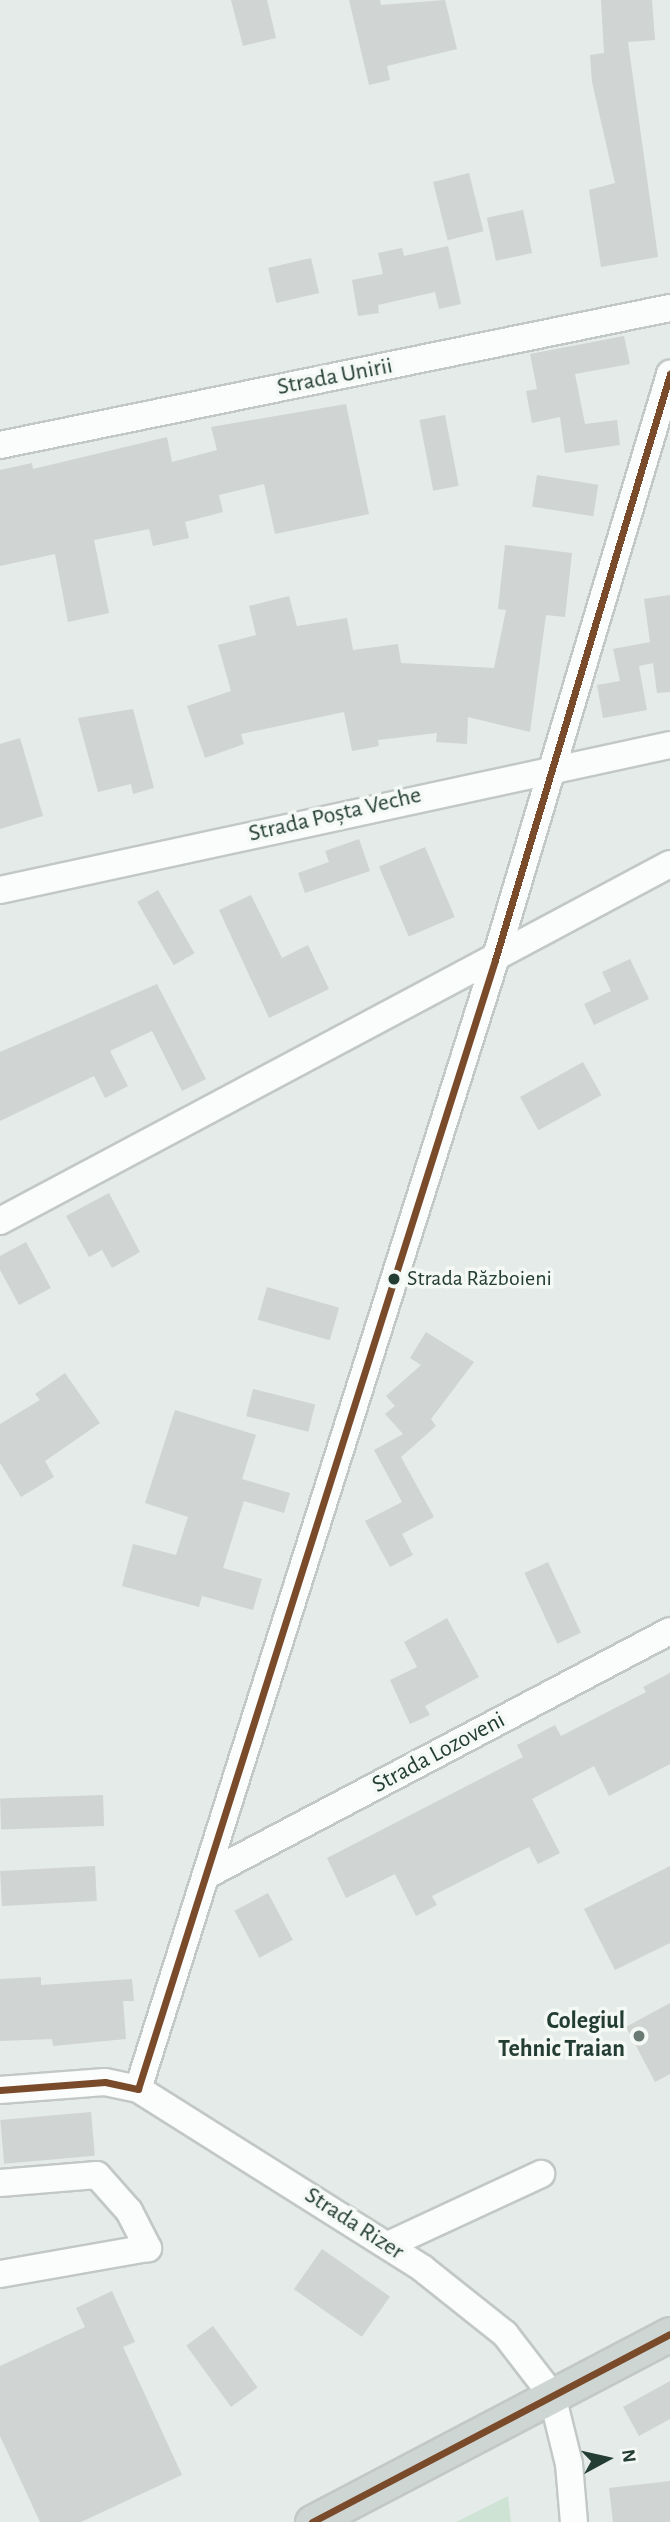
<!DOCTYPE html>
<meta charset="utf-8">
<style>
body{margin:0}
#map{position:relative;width:670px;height:2522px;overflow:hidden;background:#e5ebe8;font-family:"Alegreya Sans",sans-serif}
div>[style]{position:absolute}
.green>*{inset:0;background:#cfe3d4}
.building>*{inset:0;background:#d0d4d2;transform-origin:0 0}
.roads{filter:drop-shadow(2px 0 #c2c8c5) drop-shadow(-2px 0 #c2c8c5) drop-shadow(0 2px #c2c8c5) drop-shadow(0 -2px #c2c8c5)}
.minor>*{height:26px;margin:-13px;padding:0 13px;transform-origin:13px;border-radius:13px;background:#fbfcfc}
.major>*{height:33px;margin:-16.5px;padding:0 16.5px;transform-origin:16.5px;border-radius:16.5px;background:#ced6d3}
.bus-1>*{height:7px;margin:-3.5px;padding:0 3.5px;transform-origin:3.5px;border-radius:3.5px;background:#7a4b2a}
.dots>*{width:19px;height:19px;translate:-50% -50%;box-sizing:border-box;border:4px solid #f4f9f6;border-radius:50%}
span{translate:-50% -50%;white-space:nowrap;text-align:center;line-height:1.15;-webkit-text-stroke:7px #f4f9f6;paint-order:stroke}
.bus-label{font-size:22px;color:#243d34}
.left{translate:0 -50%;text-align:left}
.street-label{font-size:24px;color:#243d34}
.poi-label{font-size:24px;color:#243d34;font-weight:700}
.right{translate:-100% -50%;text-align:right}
.north{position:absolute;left:572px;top:2424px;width:70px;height:70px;-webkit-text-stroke:5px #f4f9f6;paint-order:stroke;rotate:82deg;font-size:19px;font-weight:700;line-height:28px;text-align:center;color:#243d34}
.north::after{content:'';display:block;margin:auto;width:24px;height:32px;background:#243d34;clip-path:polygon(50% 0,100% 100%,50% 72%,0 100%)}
</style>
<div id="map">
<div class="green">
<div style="clip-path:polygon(508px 2496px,511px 2522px,456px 2522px)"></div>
</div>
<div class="building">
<div style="clip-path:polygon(231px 0,267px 0,276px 38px,243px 46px)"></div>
<div style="clip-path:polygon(349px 0,380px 0,381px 5px,445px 0,457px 49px,387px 66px,390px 80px,369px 85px)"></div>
<div style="clip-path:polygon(601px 0,652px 0,655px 40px,628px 42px,658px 257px,601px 267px,589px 190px,615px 183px,592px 82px,590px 55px,604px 53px)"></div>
<div style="left:469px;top:173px;width:60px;height:37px;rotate:76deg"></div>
<div style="left:523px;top:210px;width:44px;height:37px;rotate:78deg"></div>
<div style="clip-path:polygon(448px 246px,461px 304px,439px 309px,435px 292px,378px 305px,379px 313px,358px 316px,352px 280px,383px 274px,378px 253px,402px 248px,404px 256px)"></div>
<div style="left:311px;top:258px;width:36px;height:44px;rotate:77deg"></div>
<div style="clip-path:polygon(624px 336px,630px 364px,575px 374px,585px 424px,617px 420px,620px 445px,565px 453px,560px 417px,532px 423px,526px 391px,537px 389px,530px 354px)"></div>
<div style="clip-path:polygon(346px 404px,369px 514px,275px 534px,264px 484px,219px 495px,223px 512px,185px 522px,189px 538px,153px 546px,149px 529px,94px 540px,109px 613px,68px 622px,55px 554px,0 566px,0 470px,32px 463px,33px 469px,167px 437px,172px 462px,217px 450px,211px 427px)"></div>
<div style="left:445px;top:415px;width:72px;height:26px;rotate:79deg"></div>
<div style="left:537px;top:475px;width:62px;height:32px;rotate:9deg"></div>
<div style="clip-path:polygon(505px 545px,572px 553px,565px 617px,546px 615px,530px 732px,468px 717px,467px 744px,436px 742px,437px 733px,378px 740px,379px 746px,352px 751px,344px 712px,241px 734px,244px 744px,205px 758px,187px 706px,231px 691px,218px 645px,256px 635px,249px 606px,289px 596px,297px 626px,347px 618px,353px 650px,398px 644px,401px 663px,494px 668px,506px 610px,498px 609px)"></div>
<div style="clip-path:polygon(670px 595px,670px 692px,657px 693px,653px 663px,639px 666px,647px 710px,603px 718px,597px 685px,620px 681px,613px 649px,650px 642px,644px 599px)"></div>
<div style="clip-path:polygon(133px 709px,154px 788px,133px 794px,131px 784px,98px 792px,78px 718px)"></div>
<div style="clip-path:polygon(20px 738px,43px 816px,0 829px,0 744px)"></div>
<div style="clip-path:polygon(359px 839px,370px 871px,305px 893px,298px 873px,329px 862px,325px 851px)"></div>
<div style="left:425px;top:847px;width:76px;height:50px;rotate:67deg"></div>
<div style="left:158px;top:890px;width:73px;height:24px;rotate:60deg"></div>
<div style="clip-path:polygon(251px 895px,282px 958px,308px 945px,329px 989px,269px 1018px,219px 910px)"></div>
<div style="clip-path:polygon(630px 959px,649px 999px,594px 1025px,584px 1004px,611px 991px,602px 972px)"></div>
<div style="clip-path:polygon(157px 984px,206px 1079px,182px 1091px,152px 1031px,110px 1051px,128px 1086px,105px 1098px,94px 1076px,0 1121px,0 1052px)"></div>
<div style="left:583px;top:1062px;width:38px;height:72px;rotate:61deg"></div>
<div style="clip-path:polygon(109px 1193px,140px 1252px,112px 1268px,102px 1250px,89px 1257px,66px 1216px)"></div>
<div style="clip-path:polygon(26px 1242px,51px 1288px,19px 1305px,0 1270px,0 1256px)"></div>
<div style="left:267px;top:1287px;width:75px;height:34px;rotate:16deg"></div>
<div style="clip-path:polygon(426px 1332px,474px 1362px,431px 1419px,436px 1426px,401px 1457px,434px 1517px,402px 1534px,413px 1555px,390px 1567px,365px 1521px,402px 1502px,374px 1450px,403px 1434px,385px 1414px,395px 1406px,386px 1396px,421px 1365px,410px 1358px)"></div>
<div style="clip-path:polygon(65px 1373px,100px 1423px,45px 1461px,54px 1477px,21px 1497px,0 1463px,0 1424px,40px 1400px,35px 1394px)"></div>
<div style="left:253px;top:1389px;width:64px;height:28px;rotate:14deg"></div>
<div style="clip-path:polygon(175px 1410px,256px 1435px,242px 1479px,290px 1493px,284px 1513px,244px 1501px,223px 1568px,262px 1579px,253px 1610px,202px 1596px,199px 1607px,122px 1586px,133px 1544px,176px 1555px,188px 1517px,145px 1503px)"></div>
<div style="left:548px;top:1562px;width:78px;height:26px;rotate:65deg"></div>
<div style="clip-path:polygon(447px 1618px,479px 1677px,425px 1706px,430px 1715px,410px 1724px,390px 1680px,417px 1667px,404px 1642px)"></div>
<div style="clip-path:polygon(670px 1673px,670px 1764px,609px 1796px,594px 1766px,532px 1799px,560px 1853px,538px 1864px,529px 1847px,432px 1896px,437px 1905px,416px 1916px,395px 1874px,346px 1898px,327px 1858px,523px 1757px,517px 1745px,555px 1725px,561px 1736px,646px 1692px,643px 1687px)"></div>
<div style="left:103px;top:1795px;width:31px;height:103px;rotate:88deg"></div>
<div style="left:95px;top:1866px;width:35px;height:95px;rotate:87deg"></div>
<div style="clip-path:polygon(670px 1866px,670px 1943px,615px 1970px,584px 1909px)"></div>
<div style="left:268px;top:1893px;width:53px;height:38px;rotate:62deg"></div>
<div style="clip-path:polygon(41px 1977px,41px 1985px,132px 1979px,134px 2001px,123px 2001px,126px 2039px,53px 2046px,52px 2039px,0 2041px,0 1979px)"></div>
<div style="clip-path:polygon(670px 2003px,670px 2074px,655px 2082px,626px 2027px)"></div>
<div style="left:91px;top:2112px;width:44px;height:91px;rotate:85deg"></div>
<div style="left:322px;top:2249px;width:83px;height:49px;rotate:35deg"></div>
<div style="clip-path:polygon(112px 2291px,135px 2342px,123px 2347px,182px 2475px,81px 2522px,40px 2522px,0 2436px,0 2366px,85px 2327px,76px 2308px)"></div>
<div style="left:213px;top:2326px;width:76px;height:33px;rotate:54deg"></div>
<div style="clip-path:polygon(670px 2381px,670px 2419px,639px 2436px,623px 2407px)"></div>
<div style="clip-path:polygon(670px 2481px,670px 2522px,613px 2522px,609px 2488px)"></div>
</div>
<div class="roads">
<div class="minor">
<div style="left:0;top:445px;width:684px;rotate:-11.56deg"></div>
<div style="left:0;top:890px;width:686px;rotate:-12.21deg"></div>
<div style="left:0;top:1221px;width:759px;rotate:-28.05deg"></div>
<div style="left:207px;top:1875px;width:523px;rotate:-27.79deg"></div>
<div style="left:138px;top:2089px;width:1184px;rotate:-72.45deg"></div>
<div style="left:495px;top:960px;width:612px;rotate:-73.37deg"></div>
<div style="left:0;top:2090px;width:105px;rotate:-4.4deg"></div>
<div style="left:105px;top:2082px;width:34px;rotate:12deg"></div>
<div style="left:138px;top:2089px;width:336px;rotate:32.2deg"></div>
<div style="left:422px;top:2268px;width:106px;rotate:38.5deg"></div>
<div style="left:505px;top:2334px;width:77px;rotate:52.4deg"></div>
<div style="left:552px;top:2395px;width:71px;rotate:76.2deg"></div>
<div style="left:569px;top:2464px;width:58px;rotate:85.1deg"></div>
<div style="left:0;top:2183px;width:97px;rotate:-4.7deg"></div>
<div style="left:97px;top:2175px;width:48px;rotate:48.4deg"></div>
<div style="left:129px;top:2211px;width:42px;rotate:62.8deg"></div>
<div style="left:148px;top:2248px;width:150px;rotate:170deg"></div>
<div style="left:388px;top:2245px;width:169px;rotate:-24.9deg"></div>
</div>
<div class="major">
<div style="left:312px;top:2522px;width:404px;rotate:-27.7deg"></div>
</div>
</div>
<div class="bus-1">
<div style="left:138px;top:2089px;width:1184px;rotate:-72.45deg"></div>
<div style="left:495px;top:960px;width:612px;rotate:-73.37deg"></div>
<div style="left:0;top:2090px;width:105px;rotate:-4.4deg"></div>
<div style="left:105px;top:2082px;width:34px;rotate:12deg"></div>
<div style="left:312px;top:2522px;width:404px;rotate:-27.7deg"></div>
</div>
<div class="dots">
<div style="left:394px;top:1279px;background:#243d34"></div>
<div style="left:639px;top:2036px;background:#687a73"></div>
</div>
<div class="bus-label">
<span class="left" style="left:407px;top:1279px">Strada Războieni</span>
</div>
<div class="street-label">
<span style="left:335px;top:377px;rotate:-11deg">Strada Unirii</span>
<span style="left:335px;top:815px;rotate:-13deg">Strada Poșta Veche</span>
<span style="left:439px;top:1753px;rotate:-28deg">Strada Lozoveni</span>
<span style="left:354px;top:2224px;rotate:33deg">Strada Rizer</span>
</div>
<div class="poi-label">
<span class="right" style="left:625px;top:2036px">Colegiul<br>Tehnic Traian</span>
</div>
<div class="north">N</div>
</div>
